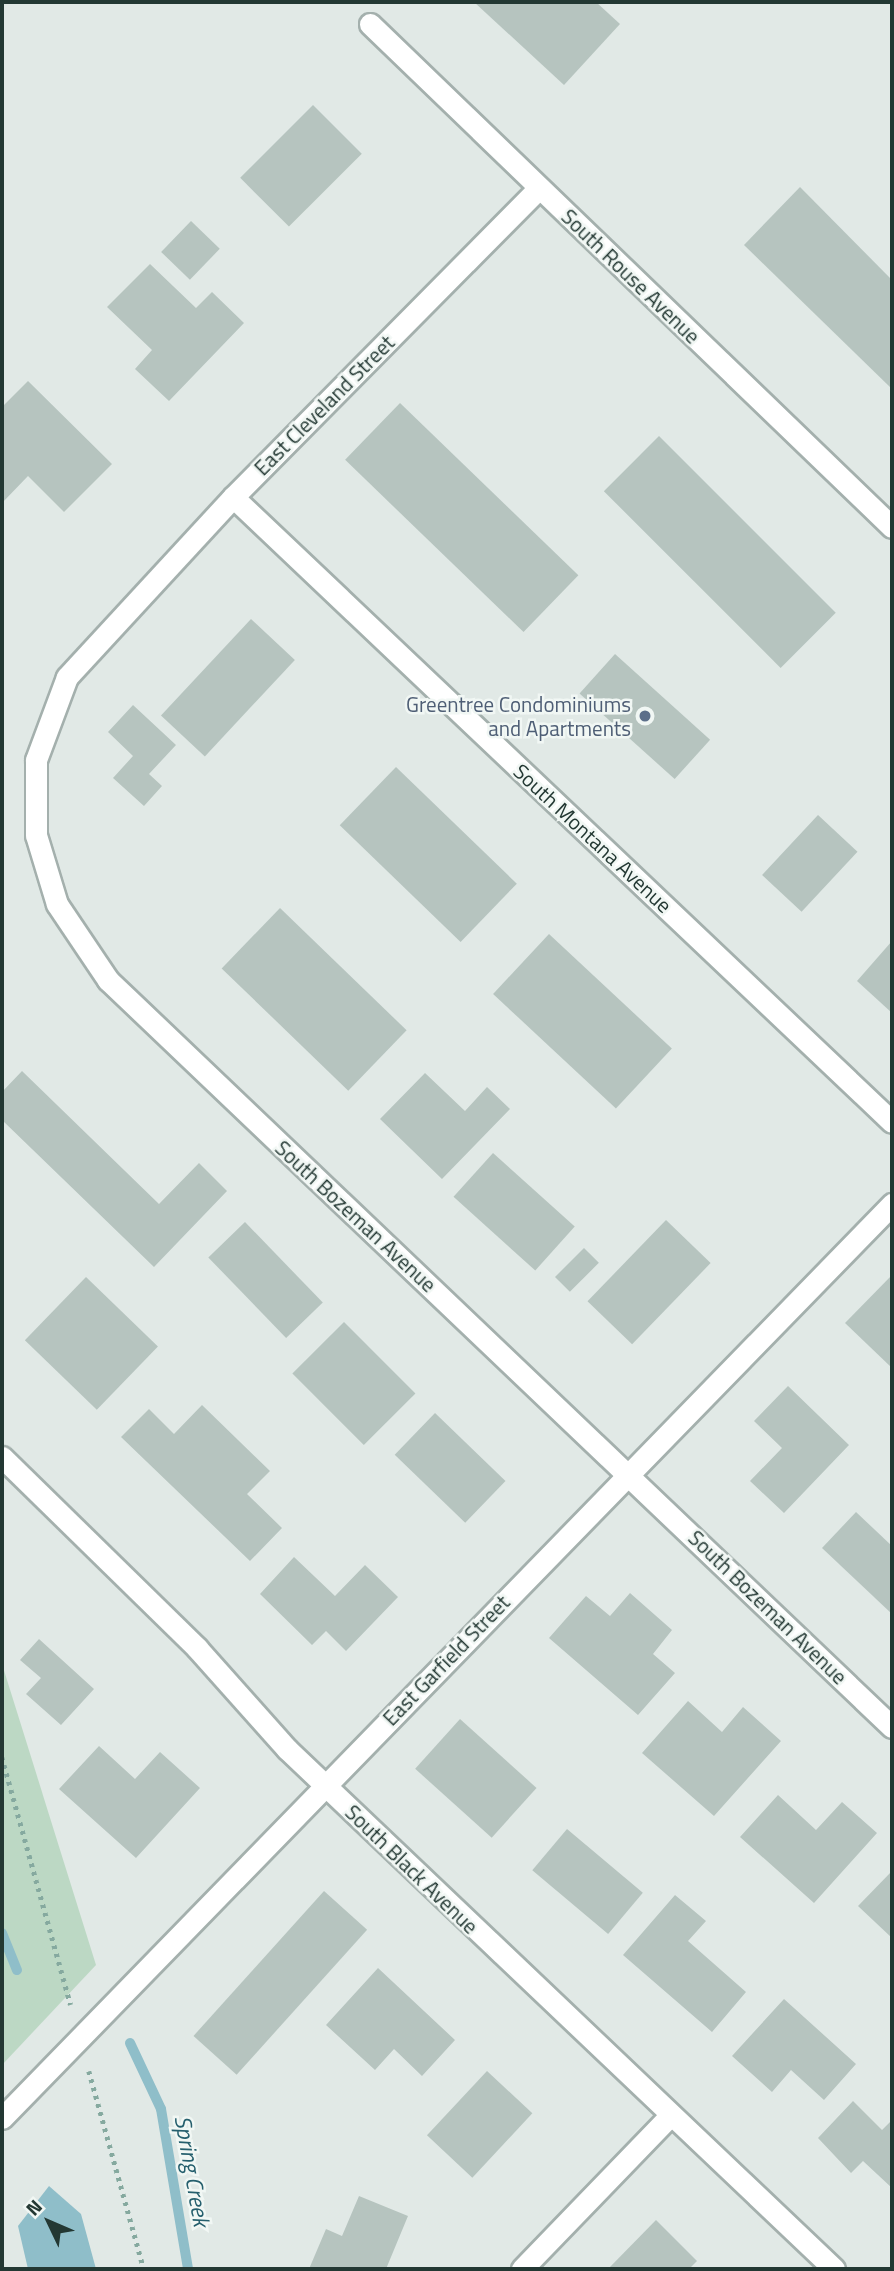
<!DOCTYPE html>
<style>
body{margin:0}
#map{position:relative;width:894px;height:2271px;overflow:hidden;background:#e1e9e6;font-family:"Titillium Web",sans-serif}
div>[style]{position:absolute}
.green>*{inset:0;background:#bcd8c4}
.water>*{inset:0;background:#8fbec9}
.stream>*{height:10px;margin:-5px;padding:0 5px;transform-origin:5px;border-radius:5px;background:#8fbec9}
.building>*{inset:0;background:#b6c4bf;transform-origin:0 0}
.path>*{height:4.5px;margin-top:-2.25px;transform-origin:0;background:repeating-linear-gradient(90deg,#85a99f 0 3.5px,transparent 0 8.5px)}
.roads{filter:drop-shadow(2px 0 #a4b0ad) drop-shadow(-2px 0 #a4b0ad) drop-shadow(0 2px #a4b0ad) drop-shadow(0 -2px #a4b0ad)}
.minor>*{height:21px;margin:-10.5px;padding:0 10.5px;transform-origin:10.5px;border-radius:10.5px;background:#fff}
.dots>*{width:19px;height:19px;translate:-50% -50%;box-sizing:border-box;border:4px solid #f1f7f4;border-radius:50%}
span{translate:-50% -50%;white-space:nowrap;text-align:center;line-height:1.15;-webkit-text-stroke:5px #f1f7f4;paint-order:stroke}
.street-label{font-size:21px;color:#233833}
.service-label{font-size:21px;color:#4e5e75}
.right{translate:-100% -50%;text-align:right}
.water-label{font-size:23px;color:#255f6d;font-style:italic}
.frame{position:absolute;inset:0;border:4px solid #233833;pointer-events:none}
.north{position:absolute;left:14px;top:2187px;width:70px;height:70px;-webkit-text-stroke:5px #f1f7f4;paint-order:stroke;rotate:314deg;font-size:19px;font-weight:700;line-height:28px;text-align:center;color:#233833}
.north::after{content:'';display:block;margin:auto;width:24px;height:32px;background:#233833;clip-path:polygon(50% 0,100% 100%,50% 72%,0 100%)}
</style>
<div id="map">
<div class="green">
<div style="clip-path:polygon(2px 1664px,96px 1965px,2px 2065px)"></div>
</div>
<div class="water">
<div style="clip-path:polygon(49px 2186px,81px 2214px,96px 2269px,28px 2269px,18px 2226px)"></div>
</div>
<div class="stream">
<div style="left:2px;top:1933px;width:40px;rotate:68deg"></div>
<div style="left:130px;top:2043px;width:73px;rotate:64.8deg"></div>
<div style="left:161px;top:2109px;width:162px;rotate:80.4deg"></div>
</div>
<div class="building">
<div style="clip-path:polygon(474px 2px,596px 2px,620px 24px,564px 85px)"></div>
<div style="left:313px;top:105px;width:69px;height:103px;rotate:45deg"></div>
<div style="clip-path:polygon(800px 187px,892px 280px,892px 389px,744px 245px)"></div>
<div style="left:191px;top:221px;width:40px;height:43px;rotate:44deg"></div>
<div style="clip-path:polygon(150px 264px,196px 308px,212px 292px,244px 323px,169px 401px,135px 369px,152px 350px,107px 307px)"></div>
<div style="clip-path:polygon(28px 381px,112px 464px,64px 512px,28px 476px,2px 503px,2px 407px)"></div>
<div style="left:400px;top:403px;width:248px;height:79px;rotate:44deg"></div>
<div style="left:659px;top:436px;width:250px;height:78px;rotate:45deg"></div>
<div style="left:251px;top:619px;width:60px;height:132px;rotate:43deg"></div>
<div style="left:615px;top:654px;width:128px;height:53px;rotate:42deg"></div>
<div style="clip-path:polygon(133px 705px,176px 745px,149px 774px,162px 786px,144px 806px,113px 778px,133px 756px,108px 732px)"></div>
<div style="left:396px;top:767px;width:168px;height:81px;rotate:44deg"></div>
<div style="left:818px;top:815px;width:54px;height:82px;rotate:43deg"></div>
<div style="left:280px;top:908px;width:176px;height:84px;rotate:44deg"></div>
<div style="left:549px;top:934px;width:168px;height:82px;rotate:43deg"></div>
<div style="clip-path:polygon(892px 941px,892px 1013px,857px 981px)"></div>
<div style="clip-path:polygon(22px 1071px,159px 1204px,199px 1163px,227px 1191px,154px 1267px,2px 1120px,2px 1092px)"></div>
<div style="clip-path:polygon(425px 1073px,465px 1111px,487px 1087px,510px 1109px,442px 1179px,380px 1119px)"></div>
<div style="left:493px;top:1153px;width:110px;height:59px;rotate:42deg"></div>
<div style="left:666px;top:1220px;width:62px;height:113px;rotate:44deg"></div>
<div style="left:245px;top:1222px;width:112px;height:51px;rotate:46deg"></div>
<div style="left:584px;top:1248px;width:21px;height:41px;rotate:45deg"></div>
<div style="clip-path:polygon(892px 1275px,892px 1368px,845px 1323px)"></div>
<div style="left:86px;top:1277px;width:100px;height:88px;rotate:44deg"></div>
<div style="left:344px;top:1322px;width:101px;height:73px;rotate:45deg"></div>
<div style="clip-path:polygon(788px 1386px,849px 1445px,784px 1513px,750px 1481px,782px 1448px,754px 1421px)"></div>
<div style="clip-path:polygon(202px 1405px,270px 1471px,247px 1494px,282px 1528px,250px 1561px,121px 1437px,149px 1409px,174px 1434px)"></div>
<div style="left:435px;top:1413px;width:98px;height:58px;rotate:44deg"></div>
<div style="clip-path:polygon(856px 1512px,892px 1546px,892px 1614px,822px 1548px)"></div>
<div style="clip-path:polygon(294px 1557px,335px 1596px,365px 1565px,398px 1597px,346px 1651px,326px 1631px,312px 1645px,260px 1594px)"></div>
<div style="clip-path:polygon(630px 1593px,672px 1630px,653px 1654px,675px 1673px,638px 1715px,549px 1638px,586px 1596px,610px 1616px)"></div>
<div style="clip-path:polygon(39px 1639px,94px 1689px,61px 1725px,26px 1694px,41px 1678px,20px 1660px)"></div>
<div style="clip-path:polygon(688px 1701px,722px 1732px,743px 1707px,781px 1741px,714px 1816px,642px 1753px)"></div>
<div style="left:460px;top:1719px;width:103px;height:67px;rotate:42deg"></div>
<div style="clip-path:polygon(99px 1746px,135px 1779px,160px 1752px,200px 1788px,136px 1858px,59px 1789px)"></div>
<div style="clip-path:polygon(778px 1795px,816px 1830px,842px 1802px,877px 1833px,814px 1903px,740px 1837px)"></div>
<div style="left:567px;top:1829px;width:99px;height:54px;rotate:40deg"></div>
<div style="clip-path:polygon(892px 1871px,892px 1938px,858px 1906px)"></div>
<div style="left:324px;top:1891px;width:58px;height:195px;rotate:42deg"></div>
<div style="clip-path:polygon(675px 1895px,706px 1921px,688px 1941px,746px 1992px,712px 2032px,623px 1955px)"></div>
<div style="clip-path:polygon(378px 1968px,455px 2040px,422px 2076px,394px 2049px,375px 2070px,326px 2025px)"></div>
<div style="clip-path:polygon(784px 1999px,856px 2064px,824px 2100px,791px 2070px,772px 2092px,732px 2056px)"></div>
<div style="left:487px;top:2071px;width:62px;height:88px;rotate:43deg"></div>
<div style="clip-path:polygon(853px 2101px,882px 2130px,892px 2120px,892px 2188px,863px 2161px,851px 2173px,818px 2138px)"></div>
<div style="clip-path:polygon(359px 2196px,408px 2216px,386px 2269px,309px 2269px,326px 2229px,342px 2236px)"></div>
<div style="clip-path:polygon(656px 2220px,697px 2261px,689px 2269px,608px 2269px)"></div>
</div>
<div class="path">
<div style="left:2px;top:1757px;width:257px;rotate:74.5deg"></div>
<div style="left:89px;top:2071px;width:205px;rotate:74.5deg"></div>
</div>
<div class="roads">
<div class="minor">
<div style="left:370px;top:24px;width:725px;rotate:43.94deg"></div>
<div style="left:539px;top:188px;width:435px;rotate:134.7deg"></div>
<div style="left:233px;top:497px;width:245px;rotate:132.7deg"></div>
<div style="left:67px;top:677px;width:89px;rotate:110.5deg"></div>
<div style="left:36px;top:760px;width:75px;rotate:90deg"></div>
<div style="left:36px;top:835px;width:72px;rotate:73.1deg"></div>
<div style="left:57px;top:904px;width:92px;rotate:56.1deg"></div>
<div style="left:108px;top:980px;width:1083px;rotate:43.62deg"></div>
<div style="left:233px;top:497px;width:908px;rotate:43.48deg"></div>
<div style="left:2px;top:1457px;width:273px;rotate:44.4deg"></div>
<div style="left:197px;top:1648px;width:135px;rotate:48.3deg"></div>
<div style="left:287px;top:1749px;width:755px;rotate:43.55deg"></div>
<div style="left:2px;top:2118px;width:1276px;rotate:-45.76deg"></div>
<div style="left:522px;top:2269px;width:213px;rotate:-46deg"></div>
</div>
</div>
<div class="dots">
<div style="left:645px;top:716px;background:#5c6f8a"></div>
</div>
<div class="street-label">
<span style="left:631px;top:276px;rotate:44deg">South Rouse Avenue</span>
<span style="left:324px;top:405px;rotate:-45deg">East Cleveland Street</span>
<span style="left:593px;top:838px;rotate:43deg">South Montana Avenue</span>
<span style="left:356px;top:1216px;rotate:43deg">South Bozeman Avenue</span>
<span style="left:768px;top:1607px;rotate:44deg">South Bozeman Avenue</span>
<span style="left:446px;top:1660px;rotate:-46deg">East Garfield Street</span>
<span style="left:412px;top:1869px;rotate:44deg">South Black Avenue</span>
</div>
<div class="service-label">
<span class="right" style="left:631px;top:716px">Greentree Condominiums<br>and Apartments</span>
</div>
<div class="water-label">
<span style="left:192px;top:2171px;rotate:80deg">Spring Creek</span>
</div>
<div class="frame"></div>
<div class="north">N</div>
</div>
